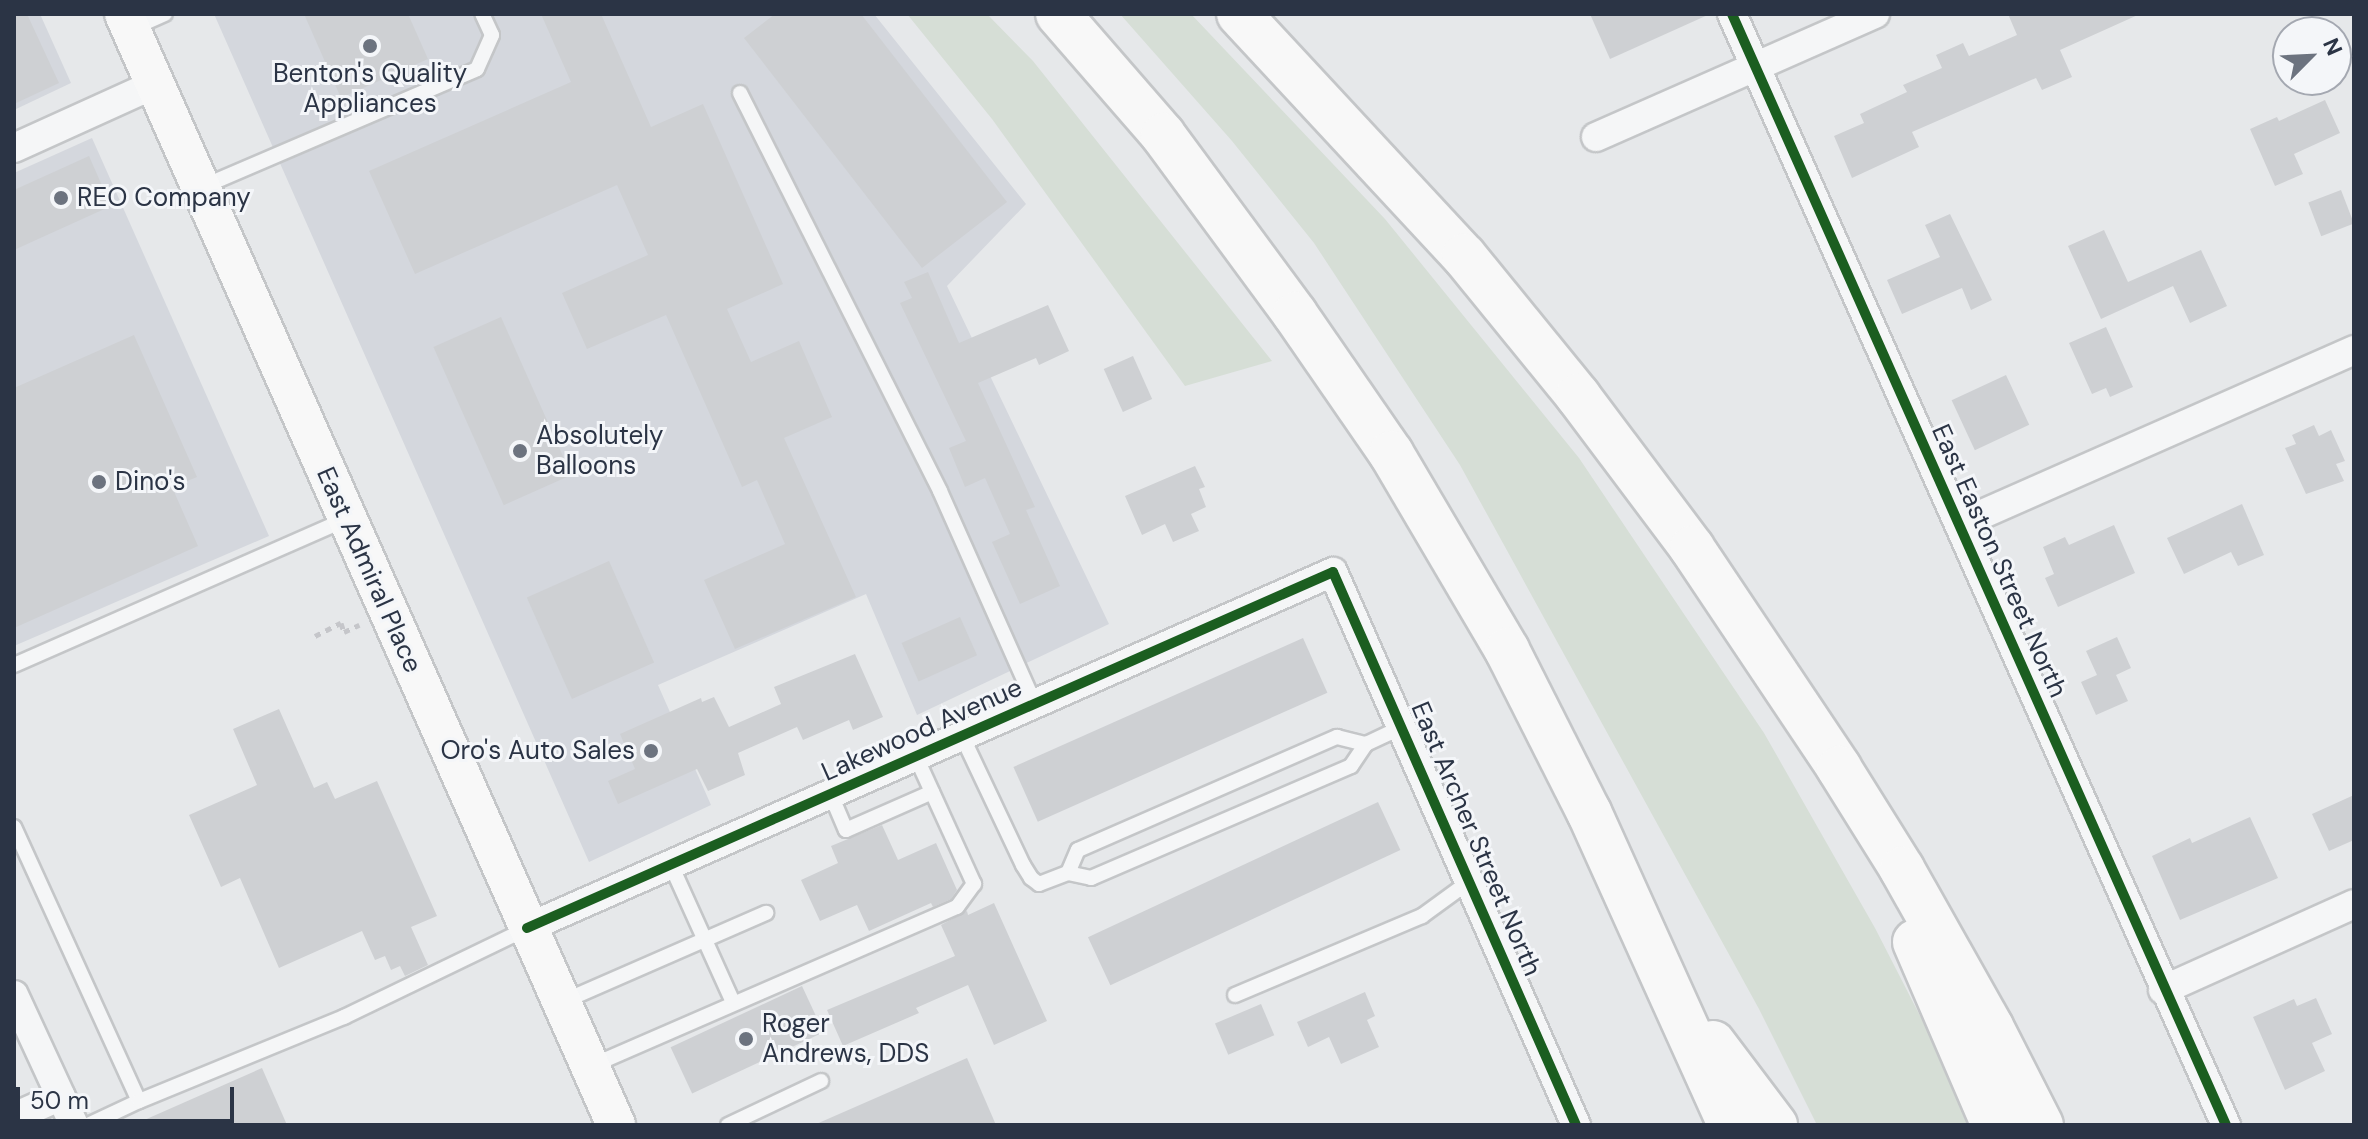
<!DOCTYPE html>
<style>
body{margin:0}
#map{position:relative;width:2368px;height:1139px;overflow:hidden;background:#e6e8ea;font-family:"DM Sans",sans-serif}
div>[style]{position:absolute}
.built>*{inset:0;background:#d4d7dd}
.green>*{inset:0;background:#d6ded6}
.building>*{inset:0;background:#ced0d3;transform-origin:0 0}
.path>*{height:5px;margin-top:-2.5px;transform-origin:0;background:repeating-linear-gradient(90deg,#c5c6ca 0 6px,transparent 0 12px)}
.roads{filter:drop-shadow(2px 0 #c4c6c8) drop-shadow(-2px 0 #c4c6c8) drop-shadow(0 2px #c4c6c8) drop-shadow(0 -2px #c4c6c8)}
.lane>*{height:14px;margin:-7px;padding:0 7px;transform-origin:7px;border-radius:7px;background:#f5f6f7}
.street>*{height:28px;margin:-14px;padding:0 14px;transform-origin:14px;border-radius:14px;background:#f5f6f7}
.secondary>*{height:38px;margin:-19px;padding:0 19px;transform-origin:19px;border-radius:19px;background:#f8f8f8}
.highway>*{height:44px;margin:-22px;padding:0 22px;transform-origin:22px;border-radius:22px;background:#f8f8f8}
.cycleway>*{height:10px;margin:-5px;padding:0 5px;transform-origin:5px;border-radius:5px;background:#1b5e20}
.dots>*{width:22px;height:22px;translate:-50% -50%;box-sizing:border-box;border:4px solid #f4f6f9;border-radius:50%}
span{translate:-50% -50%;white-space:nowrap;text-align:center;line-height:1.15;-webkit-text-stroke:6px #f4f6f9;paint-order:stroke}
.poi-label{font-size:26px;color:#2b3445}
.left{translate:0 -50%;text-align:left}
.right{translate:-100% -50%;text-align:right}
.street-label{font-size:26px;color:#2b3445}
.frame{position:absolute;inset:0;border:16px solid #2b3445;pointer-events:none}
.north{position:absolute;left:2272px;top:16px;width:80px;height:80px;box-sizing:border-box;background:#f4f6f9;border:2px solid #a4a8b1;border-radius:50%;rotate:66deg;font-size:22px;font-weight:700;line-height:32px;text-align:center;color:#2b3445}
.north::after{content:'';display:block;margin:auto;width:28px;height:36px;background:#6c737f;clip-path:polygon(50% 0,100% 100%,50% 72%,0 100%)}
.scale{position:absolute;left:16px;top:1087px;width:218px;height:36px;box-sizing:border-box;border:4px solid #2b3445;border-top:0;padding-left:10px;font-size:24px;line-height:28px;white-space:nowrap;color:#2b3445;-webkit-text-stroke:6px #f4f6f9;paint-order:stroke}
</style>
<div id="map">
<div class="built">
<div style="clip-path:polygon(14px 14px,40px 14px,71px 83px,14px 110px)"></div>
<div style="clip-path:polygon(214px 14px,874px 14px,1026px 204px,947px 286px,1109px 624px,917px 715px,866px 594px,658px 685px,711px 805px,589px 862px)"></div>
<div style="clip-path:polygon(92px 138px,269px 536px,14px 646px,14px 173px)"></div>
</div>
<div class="green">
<div style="clip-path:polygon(907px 14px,987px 14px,1033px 61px,1272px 361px,1185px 386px,992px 119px)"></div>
<div style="clip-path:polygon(1120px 14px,1191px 14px,1385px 219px,1579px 458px,1764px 733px,1875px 928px,1956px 1086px,1968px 1125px,1817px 1125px,1759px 1009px,1460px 465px,1314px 243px,1232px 141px)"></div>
</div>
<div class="building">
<div style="clip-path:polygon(14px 14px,27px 14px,59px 83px,14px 104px)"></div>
<div style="clip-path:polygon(304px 14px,408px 14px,428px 59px,341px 98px)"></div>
<div style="clip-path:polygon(541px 14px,601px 14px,651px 127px,703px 104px,783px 284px,727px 309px,751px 362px,799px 341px,832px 417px,784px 438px,856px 597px,735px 649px,704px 580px,785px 544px,757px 480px,742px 487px,666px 315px,587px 349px,562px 293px,648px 255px,617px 185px,415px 274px,369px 171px,571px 82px)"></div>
<div style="clip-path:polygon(775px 14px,861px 14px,1007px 202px,922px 268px,744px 38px)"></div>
<div style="clip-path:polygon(1590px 14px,1710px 14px,1610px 59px)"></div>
<div style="clip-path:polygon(2008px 14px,2140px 14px,2060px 50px,2072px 77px,2042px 90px,2036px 78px,1912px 132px,1919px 147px,1852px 178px,1834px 136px,1864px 123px,1860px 114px,1907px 92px,1903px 85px,1942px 68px,1936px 55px,1963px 43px,1969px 56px,2017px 35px)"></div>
<div style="clip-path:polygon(2325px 100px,2340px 133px,2294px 154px,2303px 174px,2275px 186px,2250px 129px,2277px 117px,2279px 121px)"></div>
<div style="clip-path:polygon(89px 156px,111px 206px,14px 250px,14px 190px)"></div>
<div style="left:2341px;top:190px;width:36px;height:35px;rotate:69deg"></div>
<div style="clip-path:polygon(1950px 214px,1992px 300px,1971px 310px,1962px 288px,1902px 314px,1887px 280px,1940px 257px,1925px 225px)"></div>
<div style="clip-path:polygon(2104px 230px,2128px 282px,2201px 250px,2227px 306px,2190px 323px,2173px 286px,2101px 319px,2068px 246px)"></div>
<div style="clip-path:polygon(928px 272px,959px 343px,1048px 305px,1069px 351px,1039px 365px,1036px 358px,978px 383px,1035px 507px,1026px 510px,1060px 586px,1020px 604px,992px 542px,1010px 534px,985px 478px,965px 487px,949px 448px,966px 441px,900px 303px,912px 298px,904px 282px)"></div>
<div style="left:501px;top:317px;width:173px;height:74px;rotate:66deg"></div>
<div style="clip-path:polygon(2106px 327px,2133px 387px,2110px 397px,2106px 388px,2092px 394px,2069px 343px)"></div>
<div style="clip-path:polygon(134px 335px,197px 477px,172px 487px,198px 546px,14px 628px,14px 388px)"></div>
<div style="left:1133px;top:356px;width:47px;height:32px;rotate:66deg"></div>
<div style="left:2006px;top:375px;width:55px;height:60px;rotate:65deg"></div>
<div style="clip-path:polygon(2314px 425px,2319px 436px,2331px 430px,2345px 461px,2336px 464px,2344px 481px,2306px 494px,2285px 448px,2296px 444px,2292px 435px)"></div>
<div style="clip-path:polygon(1195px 466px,1205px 487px,1199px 489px,1206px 507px,1191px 514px,1199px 531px,1173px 542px,1165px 524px,1142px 535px,1125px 496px)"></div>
<div style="clip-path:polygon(2242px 504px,2264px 555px,2238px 566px,2231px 552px,2184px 574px,2167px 538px)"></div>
<div style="clip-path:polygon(2114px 525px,2135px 573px,2058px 607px,2045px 578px,2054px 574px,2043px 547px,2065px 537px,2069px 545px)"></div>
<div style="left:609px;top:561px;width:111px;height:90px;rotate:66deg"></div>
<div style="left:960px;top:617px;width:42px;height:64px;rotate:66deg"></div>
<div style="clip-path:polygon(2117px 637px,2131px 668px,2116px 675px,2128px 701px,2096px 715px,2081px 682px,2097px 675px,2086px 651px)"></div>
<div style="left:1303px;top:638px;width:60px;height:317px;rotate:66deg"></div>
<div style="clip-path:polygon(855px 654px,883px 717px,853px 730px,849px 720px,803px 740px,797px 727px,738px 753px,745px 775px,708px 791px,697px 769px,618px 804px,608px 781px,635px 769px,620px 734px,701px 698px,702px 702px,714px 697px,729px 727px,781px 704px,774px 687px)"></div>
<div style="clip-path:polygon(279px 709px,314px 788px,327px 782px,335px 799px,377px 781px,437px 916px,411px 927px,428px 965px,405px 976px,400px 966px,391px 970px,385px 956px,375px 960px,362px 931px,279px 968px,240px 878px,221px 887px,189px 815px,257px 785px,233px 729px)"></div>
<div style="clip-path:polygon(2354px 795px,2354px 840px,2329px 851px,2312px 814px)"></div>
<div style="left:1378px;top:802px;width:53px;height:320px;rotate:65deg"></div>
<div style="clip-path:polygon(2250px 817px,2278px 878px,2180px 920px,2152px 856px,2190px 838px,2192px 843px)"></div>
<div style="clip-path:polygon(882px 825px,898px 860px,936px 843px,957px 890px,951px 899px,933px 907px,931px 903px,869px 931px,857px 905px,820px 921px,801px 880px,838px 863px,831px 846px)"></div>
<div style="clip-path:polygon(994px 903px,1047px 1021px,994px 1045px,968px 985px,916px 1008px,919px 1013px,843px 1046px,827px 1010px,955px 956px,941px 925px,967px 911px,968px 915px)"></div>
<div style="left:802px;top:986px;width:51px;height:145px;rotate:65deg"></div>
<div style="clip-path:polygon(1365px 992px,1375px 1016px,1367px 1020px,1379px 1047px,1341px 1064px,1329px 1037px,1308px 1047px,1297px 1022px)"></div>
<div style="clip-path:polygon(2316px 998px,2332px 1034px,2312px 1043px,2325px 1071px,2285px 1090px,2253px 1017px,2294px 999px,2297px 1006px)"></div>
<div style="left:1261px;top:1004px;width:34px;height:50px;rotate:67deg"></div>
<div style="clip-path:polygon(967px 1058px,996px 1125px,814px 1125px)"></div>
<div style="clip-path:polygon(262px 1068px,287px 1125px,133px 1125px)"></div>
</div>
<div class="path">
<div style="left:315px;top:636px;width:29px;rotate:-27deg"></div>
<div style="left:341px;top:623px;width:9px;rotate:72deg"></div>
<div style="left:344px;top:632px;width:17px;rotate:-25deg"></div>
</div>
<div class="roads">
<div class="lane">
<div style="left:131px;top:29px;width:37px;rotate:-24deg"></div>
<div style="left:740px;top:93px;width:445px;rotate:63.3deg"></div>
<div style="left:940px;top:491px;width:233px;rotate:66deg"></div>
<div style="left:202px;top:187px;width:299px;rotate:-23.2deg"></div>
<div style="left:477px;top:69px;width:37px;rotate:-66deg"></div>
<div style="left:492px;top:35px;width:23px;rotate:-115deg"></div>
<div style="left:14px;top:665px;width:363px;rotate:-23.7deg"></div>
<div style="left:962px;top:736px;width:143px;rotate:64.7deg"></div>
<div style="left:1023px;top:865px;width:15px;rotate:58deg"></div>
<div style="left:1031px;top:878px;width:10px;rotate:37deg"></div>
<div style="left:1039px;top:884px;width:31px;rotate:-21deg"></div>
<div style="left:1068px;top:873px;width:24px;rotate:12deg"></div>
<div style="left:1091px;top:878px;width:283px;rotate:-23.3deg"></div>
<div style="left:1351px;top:766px;width:27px;rotate:-56deg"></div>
<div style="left:1366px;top:744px;width:42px;rotate:-25.3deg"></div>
<div style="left:831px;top:795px;width:38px;rotate:67deg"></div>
<div style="left:846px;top:830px;width:94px;rotate:-23.8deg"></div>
<div style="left:14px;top:827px;width:301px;rotate:65.5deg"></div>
<div style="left:139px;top:1101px;width:56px;rotate:154.8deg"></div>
<div style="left:671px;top:865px;width:150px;rotate:65.7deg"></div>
<div style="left:1068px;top:873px;width:25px;rotate:-67deg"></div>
<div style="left:1078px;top:850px;width:283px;rotate:-23.6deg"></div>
<div style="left:1337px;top:737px;width:30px;rotate:14deg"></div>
<div style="left:1235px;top:995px;width:203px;rotate:-22.9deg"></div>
<div style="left:1422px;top:916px;width:59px;rotate:-36.1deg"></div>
<div style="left:562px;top:1002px;width:223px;rotate:-23.6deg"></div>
<div style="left:591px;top:1066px;width:399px;rotate:-23.5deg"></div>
<div style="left:957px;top:907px;width:29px;rotate:-54deg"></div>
<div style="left:974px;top:884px;width:140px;rotate:-114.5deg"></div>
<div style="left:139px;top:1101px;width:222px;rotate:-22.3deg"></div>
<div style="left:344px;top:1017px;width:202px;rotate:-25.8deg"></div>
<div style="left:728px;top:1125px;width:103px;rotate:-25.3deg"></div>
</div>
<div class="street">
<div style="left:1732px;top:14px;width:1216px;rotate:66.03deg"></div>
<div style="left:1596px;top:137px;width:305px;rotate:-23.8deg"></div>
<div style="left:14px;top:148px;width:155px;rotate:-24.4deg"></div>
<div style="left:1960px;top:524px;width:431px;rotate:-23.8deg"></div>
<div style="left:527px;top:928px;width:881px;rotate:-23.83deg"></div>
<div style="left:1333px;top:572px;width:604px;rotate:66.28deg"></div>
<div style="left:2163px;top:990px;width:209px;rotate:-24.2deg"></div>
<div style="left:14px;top:995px;width:143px;rotate:65.2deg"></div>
<div style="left:14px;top:1117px;width:51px;rotate:-24.1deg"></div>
</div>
<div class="secondary">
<div style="left:124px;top:14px;width:1215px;rotate:66.11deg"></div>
</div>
<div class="highway">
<div style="left:1058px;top:14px;width:160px;rotate:49deg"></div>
<div style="left:1163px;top:135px;width:222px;rotate:53.6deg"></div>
<div style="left:1295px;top:314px;width:169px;rotate:55.4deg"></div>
<div style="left:1391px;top:453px;width:229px;rotate:59.5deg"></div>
<div style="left:1507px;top:650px;width:182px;rotate:63.2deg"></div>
<div style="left:1589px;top:812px;width:343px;rotate:65.7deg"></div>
<div style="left:1239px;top:14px;width:330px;rotate:47.1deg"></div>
<div style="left:1464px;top:256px;width:181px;rotate:50.8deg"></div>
<div style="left:1578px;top:396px;width:190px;rotate:53.1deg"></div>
<div style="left:1692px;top:548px;width:265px;rotate:56.2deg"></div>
<div style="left:1839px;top:768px;width:119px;rotate:58deg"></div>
<div style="left:1902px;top:869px;width:181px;rotate:60.6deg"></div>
<div style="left:1991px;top:1027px;width:110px;rotate:63deg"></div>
<div style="left:1915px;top:942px;width:199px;rotate:66.7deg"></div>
<div style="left:1713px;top:1043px;width:103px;rotate:52.9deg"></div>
</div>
</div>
<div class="cycleway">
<div style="left:1732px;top:14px;width:1216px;rotate:66.03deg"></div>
<div style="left:527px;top:928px;width:881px;rotate:-23.83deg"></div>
<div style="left:1333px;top:572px;width:604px;rotate:66.28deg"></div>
</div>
<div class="dots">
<div style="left:370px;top:46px;background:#6c737f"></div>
<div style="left:61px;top:198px;background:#6c737f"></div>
<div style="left:520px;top:451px;background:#6c737f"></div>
<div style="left:99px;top:482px;background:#6c737f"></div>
<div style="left:651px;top:751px;background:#6c737f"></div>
<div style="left:746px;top:1039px;background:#6c737f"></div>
</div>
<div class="poi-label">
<span style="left:370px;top:89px">Benton's Quality<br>Appliances</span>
<span class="left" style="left:77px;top:198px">REO Company</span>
<span class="left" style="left:536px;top:451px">Absolutely<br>Balloons</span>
<span class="left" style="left:115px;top:482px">Dino's</span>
<span class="right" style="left:635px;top:751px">Oro's Auto Sales</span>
<span class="left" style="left:762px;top:1039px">Roger<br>Andrews, DDS</span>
</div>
<div class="street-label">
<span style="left:1999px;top:561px;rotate:66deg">East Easton Street North</span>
<span style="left:369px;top:570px;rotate:66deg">East Admiral Place</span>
<span style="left:922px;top:730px;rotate:-24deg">Lakewood Avenue</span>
<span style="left:1476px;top:839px;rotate:67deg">East Archer Street North</span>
</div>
<div class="frame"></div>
<div class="north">N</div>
<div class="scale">50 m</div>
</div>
